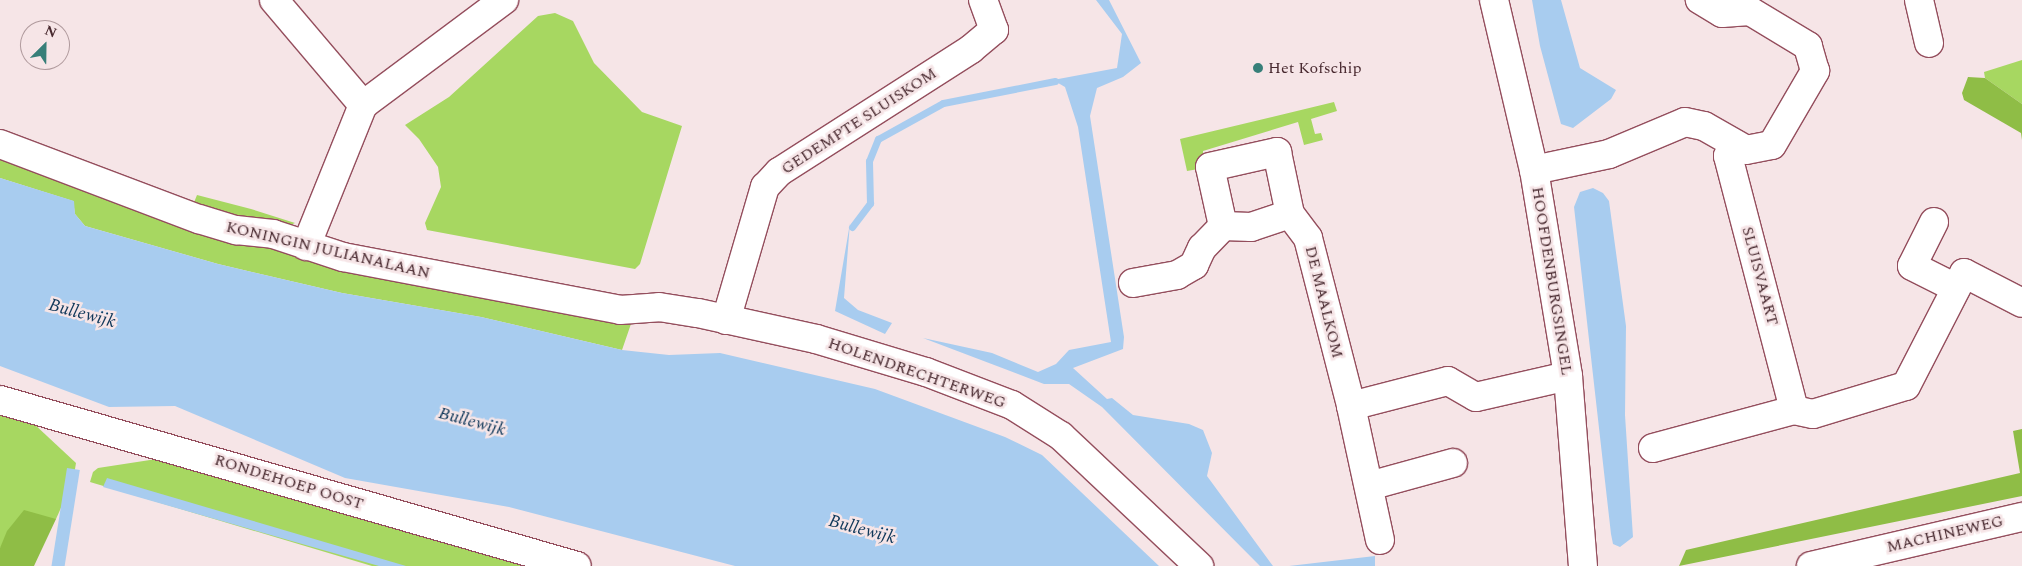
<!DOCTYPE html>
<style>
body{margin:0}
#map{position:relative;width:2022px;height:566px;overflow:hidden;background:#f6e5e7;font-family:Spectral,serif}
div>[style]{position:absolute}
.green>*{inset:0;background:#a7d761}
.forest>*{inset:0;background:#8fbd46}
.water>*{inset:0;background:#a8ccef;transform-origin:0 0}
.stream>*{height:7px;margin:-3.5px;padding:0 3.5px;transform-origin:3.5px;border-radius:3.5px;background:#a8ccef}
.roads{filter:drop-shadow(1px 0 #944e5d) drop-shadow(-1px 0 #944e5d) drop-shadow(0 1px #944e5d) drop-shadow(0 -1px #944e5d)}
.minor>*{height:28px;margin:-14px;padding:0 14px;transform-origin:14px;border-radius:14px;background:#fff}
.dots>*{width:14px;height:14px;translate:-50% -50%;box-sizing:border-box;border:2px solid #f6e5e7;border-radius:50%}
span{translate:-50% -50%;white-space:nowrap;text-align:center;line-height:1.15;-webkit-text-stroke:5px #f6e5e7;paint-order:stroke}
.poi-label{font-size:16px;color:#48292f}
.left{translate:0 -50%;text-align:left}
.street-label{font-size:16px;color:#48292f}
.water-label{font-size:18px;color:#0f3759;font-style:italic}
.north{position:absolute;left:20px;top:20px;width:50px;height:50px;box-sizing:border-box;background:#f6e5e7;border:1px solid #b09a9d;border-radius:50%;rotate:23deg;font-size:14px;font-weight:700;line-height:20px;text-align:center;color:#48292f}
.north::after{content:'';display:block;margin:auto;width:18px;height:22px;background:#377f79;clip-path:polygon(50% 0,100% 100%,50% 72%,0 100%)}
</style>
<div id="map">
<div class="green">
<div style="clip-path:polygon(555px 13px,573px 21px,594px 63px,642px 112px,682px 126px,640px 264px,635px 269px,427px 230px,425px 223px,441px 187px,438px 167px,419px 139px,405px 125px,449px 97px,538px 16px)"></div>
<div style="clip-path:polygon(2022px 60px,2022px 104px,1985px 78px,1984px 72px)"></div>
<div style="clip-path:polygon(1334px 102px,1337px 111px,1311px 119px,1315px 134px,1321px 133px,1323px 140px,1304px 145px,1298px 122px,1203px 151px,1204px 168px,1187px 171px,1180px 139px)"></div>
<div style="clip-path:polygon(0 159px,189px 222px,632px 321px,622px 350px,481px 317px,342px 293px,218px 264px,85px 226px,75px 214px,73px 201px,0 178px)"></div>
<div style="clip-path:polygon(197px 195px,251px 209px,295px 223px,288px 226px,240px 223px,193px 205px)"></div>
<div style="clip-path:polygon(0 404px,18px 409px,76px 463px,73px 481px,56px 519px,0 548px)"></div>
<div style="clip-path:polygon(176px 456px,537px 566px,372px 566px,90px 482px,93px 472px,98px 468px)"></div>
</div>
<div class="forest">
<div style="clip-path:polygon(1968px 77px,1985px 78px,2022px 104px,2022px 140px,2021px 133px,1964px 100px,1962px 93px)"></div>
<div style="clip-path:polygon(2022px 429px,2022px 496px,1679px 566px,1686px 550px,2020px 473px,2013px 431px)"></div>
<div style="clip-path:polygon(24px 510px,56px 519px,34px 566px,0 566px,0 548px,7px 531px)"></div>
</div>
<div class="water">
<div style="clip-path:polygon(1096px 0,1109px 0,1141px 63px,1123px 77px,1097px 88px,1090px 116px,1124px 337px,1123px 349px,1073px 368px,1107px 399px,1112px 398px,1133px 415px,1189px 424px,1203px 430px,1212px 453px,1207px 476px,1273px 566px,1260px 566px,1102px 407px,1069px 384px,1044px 384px,923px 338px,992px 353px,1038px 372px,1056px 364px,1069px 350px,1111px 342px,1078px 127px,1065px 87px,1053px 80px,1117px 68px,1122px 34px)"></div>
<div style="clip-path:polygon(1532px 0,1561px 0,1580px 68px,1616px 90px,1611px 99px,1573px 128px,1561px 124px,1540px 46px)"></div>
<div style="clip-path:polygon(0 178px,74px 201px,75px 214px,85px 226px,218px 264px,342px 293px,481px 317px,622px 350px,669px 355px,720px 353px,875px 389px,1005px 437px,1042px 455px,1159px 566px,735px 566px,509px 507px,345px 478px,175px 406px,109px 407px,0 366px)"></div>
<div style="clip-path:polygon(1593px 188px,1603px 193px,1609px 201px,1626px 326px,1625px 415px,1633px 537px,1620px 547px,1613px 544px,1611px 534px,1574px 207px,1580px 192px)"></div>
<div style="clip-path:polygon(850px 223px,844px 298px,858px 310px,892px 323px,885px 334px,835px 311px)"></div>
<div style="left:67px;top:468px;width:13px;height:109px;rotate:9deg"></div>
<div style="clip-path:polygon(107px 478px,406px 566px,379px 566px,103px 487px)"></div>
<div style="clip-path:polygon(1375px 556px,1375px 566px,1289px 566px)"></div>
</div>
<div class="stream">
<div style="left:852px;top:227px;width:30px;rotate:-53deg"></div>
<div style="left:870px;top:203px;width:42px;rotate:-91.4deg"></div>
<div style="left:869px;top:161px;width:24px;rotate:-68deg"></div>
<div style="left:878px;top:139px;width:74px;rotate:-29deg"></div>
<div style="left:943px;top:103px;width:114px;rotate:-11.1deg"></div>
</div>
<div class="roads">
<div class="minor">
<div style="left:274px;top:0;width:138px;rotate:49.7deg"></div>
<div style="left:1494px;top:0;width:175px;rotate:76.8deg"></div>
<div style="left:1534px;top:170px;width:209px;rotate:80.6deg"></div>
<div style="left:1568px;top:376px;width:191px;rotate:85.5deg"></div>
<div style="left:1919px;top:0;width:44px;rotate:76.9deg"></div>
<div style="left:0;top:144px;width:213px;rotate:20.7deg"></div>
<div style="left:199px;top:219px;width:39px;rotate:17deg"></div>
<div style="left:236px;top:230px;width:37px;rotate:6deg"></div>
<div style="left:273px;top:234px;width:74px;rotate:18.2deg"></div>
<div style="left:343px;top:257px;width:282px;rotate:10.8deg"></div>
<div style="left:620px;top:310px;width:39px;rotate:-4deg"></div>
<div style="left:659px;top:307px;width:39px;rotate:9deg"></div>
<div style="left:698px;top:313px;width:121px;rotate:12.4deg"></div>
<div style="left:816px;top:339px;width:115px;rotate:16.7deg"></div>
<div style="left:926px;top:372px;width:92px;rotate:21deg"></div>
<div style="left:1012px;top:405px;width:58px;rotate:32.3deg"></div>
<div style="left:1061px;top:436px;width:190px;rotate:43.3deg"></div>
<div style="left:1735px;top:144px;width:14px;rotate:120deg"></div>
<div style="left:1728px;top:156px;width:262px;rotate:75.4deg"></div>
<div style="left:1534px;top:170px;width:77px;rotate:-12deg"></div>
<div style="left:1609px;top:154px;width:82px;rotate:-22.8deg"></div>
<div style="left:1685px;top:122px;width:19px;rotate:12deg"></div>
<div style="left:1704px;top:126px;width:48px;rotate:29.7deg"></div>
<div style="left:1746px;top:150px;width:26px;rotate:-11deg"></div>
<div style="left:1772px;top:145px;width:86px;rotate:-59.8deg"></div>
<div style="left:1815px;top:71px;width:26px;rotate:-106deg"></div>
<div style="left:1808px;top:46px;width:68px;rotate:-148.9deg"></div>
<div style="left:1750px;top:11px;width:28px;rotate:176deg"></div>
<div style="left:1722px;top:13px;width:26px;rotate:-149deg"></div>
<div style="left:1934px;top:222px;width:49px;rotate:116.6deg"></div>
<div style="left:1912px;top:266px;width:49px;rotate:26.6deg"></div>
<div style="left:1223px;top:226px;width:60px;rotate:-102.4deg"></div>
<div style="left:1210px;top:167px;width:69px;rotate:-12.6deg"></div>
<div style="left:1277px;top:152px;width:63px;rotate:78.2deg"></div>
<div style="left:1290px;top:214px;width:30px;rotate:53deg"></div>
<div style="left:1308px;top:238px;width:173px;rotate:75.6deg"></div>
<div style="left:1351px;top:406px;width:137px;rotate:77.8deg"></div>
<div style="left:306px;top:246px;width:152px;rotate:-68deg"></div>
<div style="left:363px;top:105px;width:176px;rotate:-36.7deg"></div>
<div style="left:1133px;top:283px;width:45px;rotate:-10.3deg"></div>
<div style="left:1177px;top:275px;width:20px;rotate:-30deg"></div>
<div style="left:1194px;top:265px;width:19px;rotate:-65deg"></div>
<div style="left:1202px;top:248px;width:30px;rotate:-46deg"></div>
<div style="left:1223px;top:226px;width:28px;rotate:2deg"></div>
<div style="left:1251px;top:227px;width:41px;rotate:-18.4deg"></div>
<div style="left:726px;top:320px;width:139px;rotate:-73.7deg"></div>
<div style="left:765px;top:187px;width:21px;rotate:-47deg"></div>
<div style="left:779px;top:172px;width:228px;rotate:-32.6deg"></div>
<div style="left:971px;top:49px;width:30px;rotate:-40deg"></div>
<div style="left:994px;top:30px;width:32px;rotate:-110deg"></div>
<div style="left:0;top:400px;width:600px;rotate:16.05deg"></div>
<div style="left:1351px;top:406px;width:100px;rotate:-14.5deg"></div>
<div style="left:1448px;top:381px;width:32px;rotate:30deg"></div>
<div style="left:1476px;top:397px;width:94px;rotate:-12.9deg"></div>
<div style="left:1653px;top:448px;width:146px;rotate:-15.1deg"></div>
<div style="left:1794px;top:410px;width:19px;rotate:12deg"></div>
<div style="left:1813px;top:414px;width:97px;rotate:-16.8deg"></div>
<div style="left:1906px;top:386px;width:127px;rotate:-62.8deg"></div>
<div style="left:1964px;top:273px;width:65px;rotate:27.3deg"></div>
<div style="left:1369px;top:486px;width:87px;rotate:-15.3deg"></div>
<div style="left:1811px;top:566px;width:217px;rotate:-13.1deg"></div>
</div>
</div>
<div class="dots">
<div style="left:1258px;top:68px;background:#377f79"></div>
</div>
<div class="poi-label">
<span class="left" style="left:1268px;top:68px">Het Kofschip</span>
</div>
<div class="street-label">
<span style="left:859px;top:121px;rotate:-33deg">GEDEMPTE SLUISKOM</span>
<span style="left:328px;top:250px;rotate:13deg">KONINGIN JULIANALAAN</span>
<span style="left:1760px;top:276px;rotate:75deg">SLUISVAART</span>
<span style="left:1552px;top:281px;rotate:81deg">HOOFDENBURGSINGEL</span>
<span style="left:1324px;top:302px;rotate:76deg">DE MAALKOM</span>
<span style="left:917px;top:373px;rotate:19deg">HOLENDRECHTERWEG</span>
<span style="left:289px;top:482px;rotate:17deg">RONDEHOEP OOST</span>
<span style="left:1945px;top:534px;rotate:-13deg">MACHINEWEG</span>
</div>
<div class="water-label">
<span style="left:82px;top:314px;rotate:15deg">Bullewijk</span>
<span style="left:472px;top:422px;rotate:15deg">Bullewijk</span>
<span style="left:862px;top:530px;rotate:15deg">Bullewijk</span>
</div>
<div class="north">N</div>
</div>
